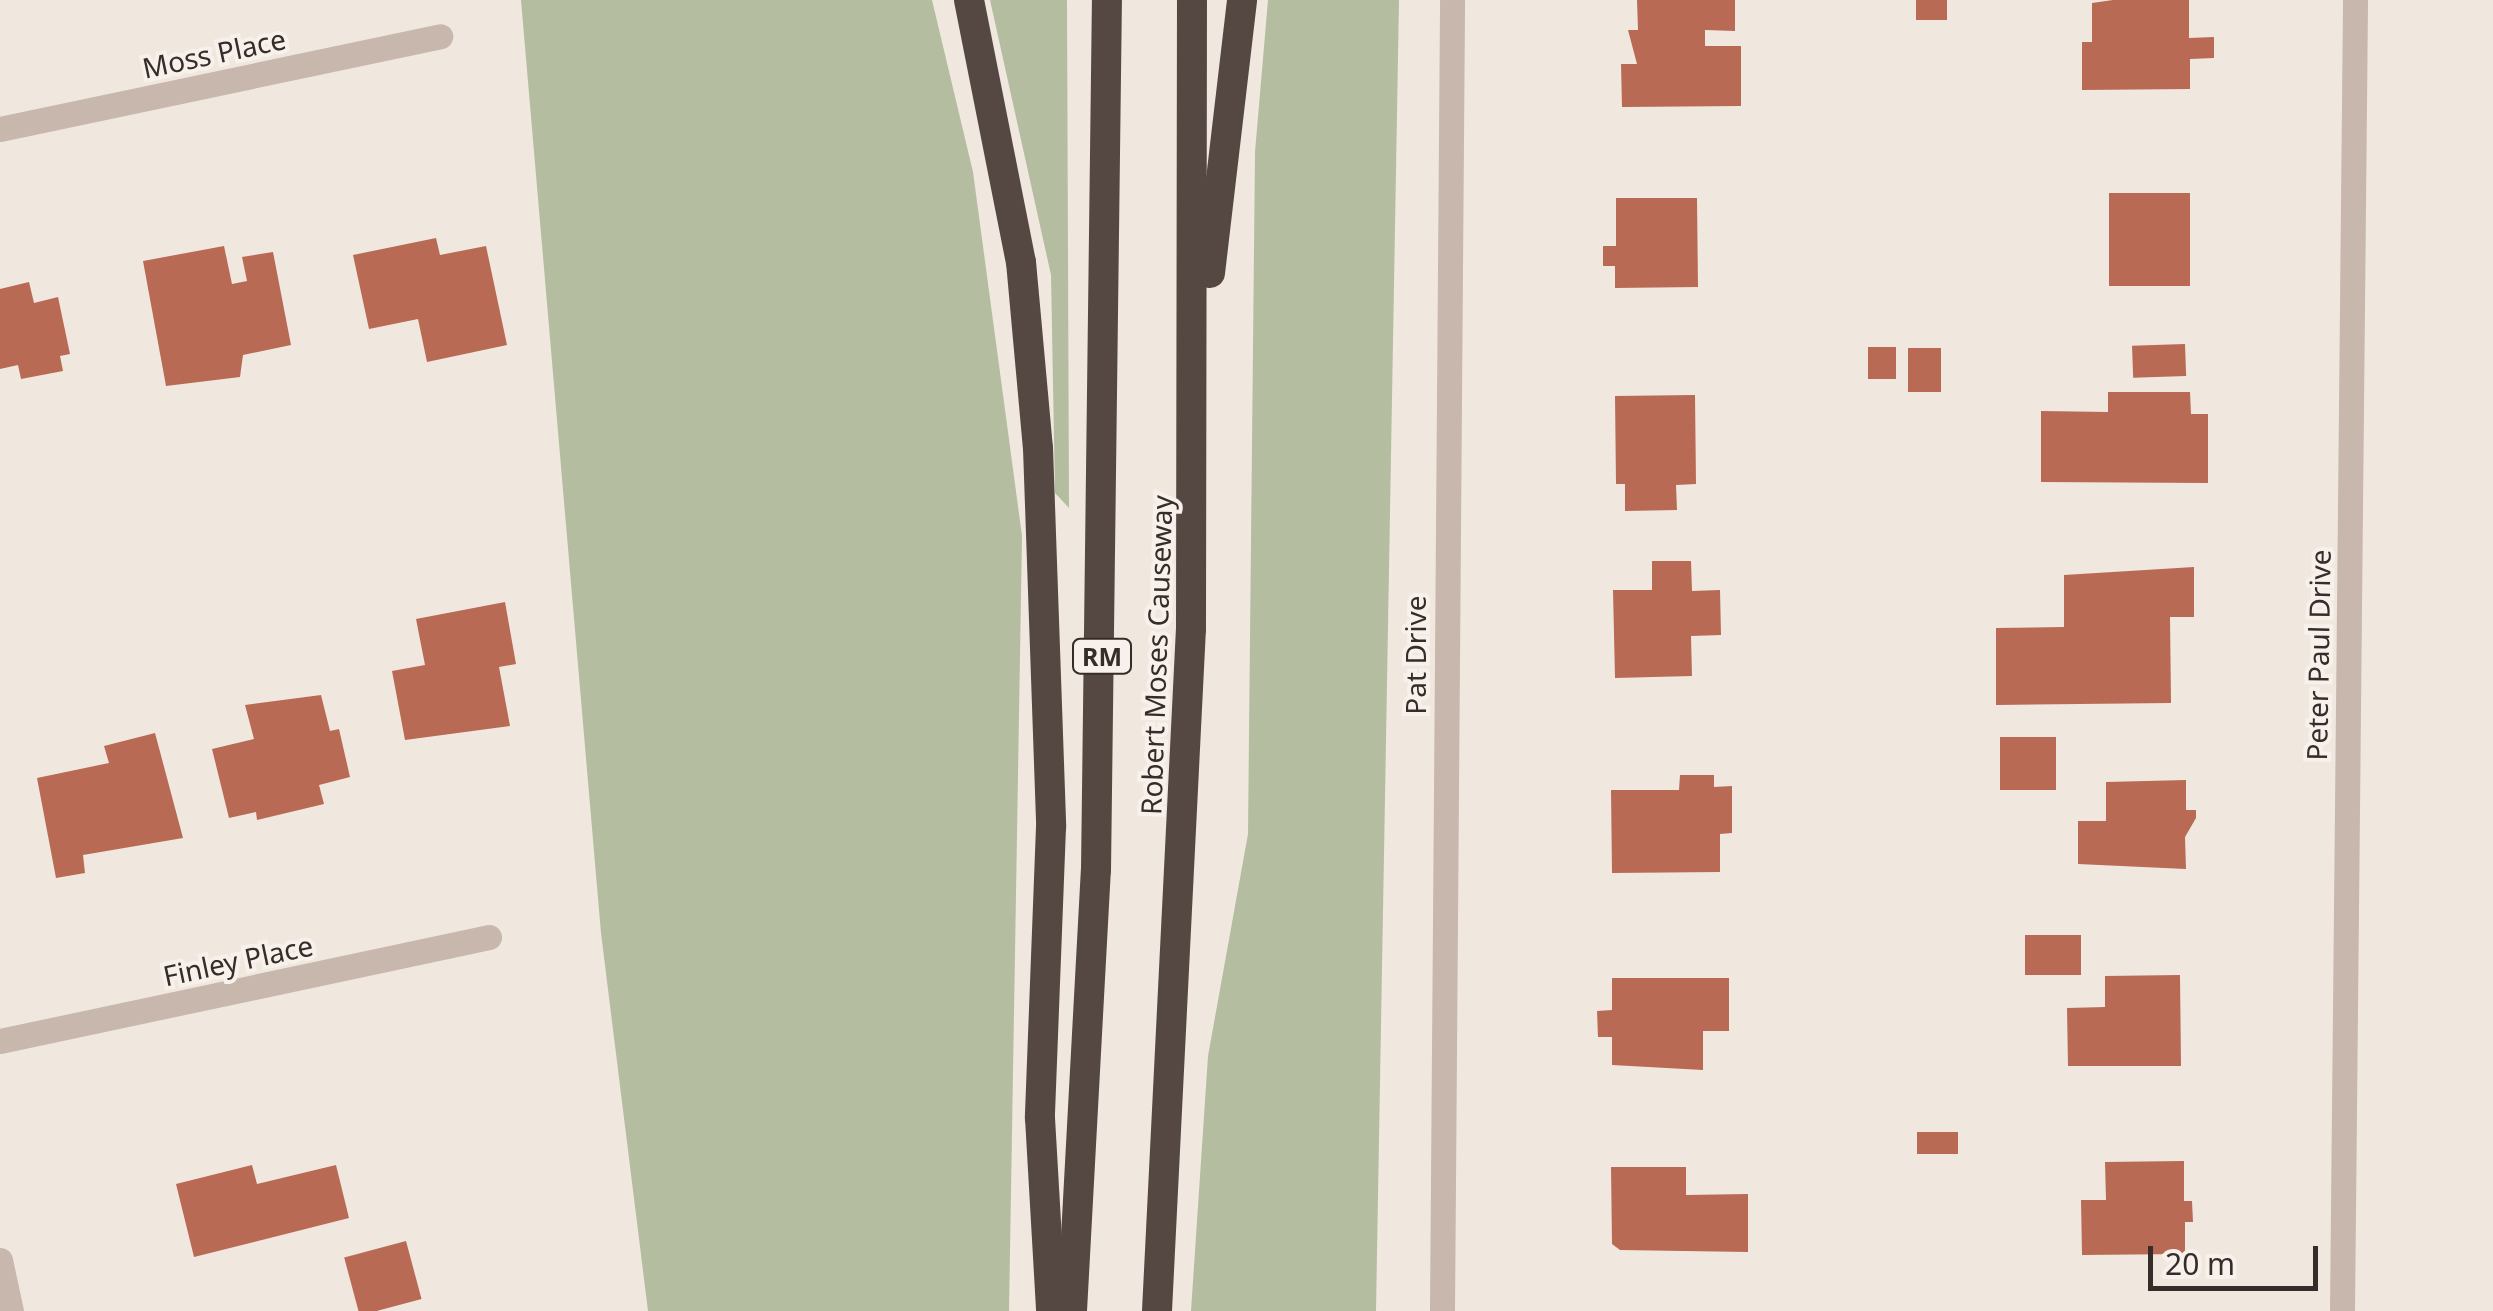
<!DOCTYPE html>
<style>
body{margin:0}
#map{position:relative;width:2493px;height:1311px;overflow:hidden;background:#f0e7df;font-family:"Noto Sans",sans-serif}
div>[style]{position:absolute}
.green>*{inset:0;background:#b4bda0}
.building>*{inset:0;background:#b86a54;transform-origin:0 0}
.street>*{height:25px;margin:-12.5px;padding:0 12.5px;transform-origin:12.5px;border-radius:12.5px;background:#c7b7ac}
.highway>*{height:30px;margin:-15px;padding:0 15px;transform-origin:15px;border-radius:15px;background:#554842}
span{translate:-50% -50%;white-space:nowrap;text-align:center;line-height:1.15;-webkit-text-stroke:8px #f8f1eb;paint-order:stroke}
.shield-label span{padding:2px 8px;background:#f8f1eb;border:2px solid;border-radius:8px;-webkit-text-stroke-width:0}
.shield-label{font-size:25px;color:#362d2a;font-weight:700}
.street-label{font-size:28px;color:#362d2a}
.scale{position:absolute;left:2148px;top:1246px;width:170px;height:45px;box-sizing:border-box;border:5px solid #362d2a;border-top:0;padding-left:12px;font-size:30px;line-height:35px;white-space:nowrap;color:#362d2a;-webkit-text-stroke:8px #f8f1eb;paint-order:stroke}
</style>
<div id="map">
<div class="green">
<div style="clip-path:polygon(521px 0,932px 0,973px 172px,1022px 536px,1009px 1311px,648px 1311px,601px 933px)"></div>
<div style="clip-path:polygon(990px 0,1067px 0,1069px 508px,1055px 493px,1051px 275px)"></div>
<div style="clip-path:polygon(1268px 0,1399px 0,1376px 1311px,1191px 1311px,1208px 1056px,1248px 834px,1255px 152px)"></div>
</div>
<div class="building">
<div style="clip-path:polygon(1637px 0,1735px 0,1735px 31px,1705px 30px,1705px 46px,1741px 46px,1741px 106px,1622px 107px,1621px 64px,1637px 64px,1628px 30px,1638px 30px)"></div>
<div style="left:1916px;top:0;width:31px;height:20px"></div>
<div style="clip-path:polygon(2113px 0,2189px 0,2189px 38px,2214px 37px,2214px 58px,2190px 59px,2190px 89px,2082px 90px,2082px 42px,2092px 42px,2092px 3px)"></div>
<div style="left:2109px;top:193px;width:81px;height:93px"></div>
<div style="clip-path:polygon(1616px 198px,1697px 198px,1698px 287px,1615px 288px,1615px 266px,1603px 266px,1603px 246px,1616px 246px)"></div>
<div style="clip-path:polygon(436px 238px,440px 255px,486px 246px,507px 345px,427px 362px,418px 319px,369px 329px,353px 255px)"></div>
<div style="clip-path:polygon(224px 246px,232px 284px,247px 281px,242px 257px,273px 252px,291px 345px,243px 355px,240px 377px,166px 386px,143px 261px)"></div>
<div style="clip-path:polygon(29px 282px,34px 303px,58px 297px,70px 354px,60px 356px,63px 371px,21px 379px,18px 365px,0 369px,0 289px)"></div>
<div style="left:2185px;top:344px;width:32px;height:53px;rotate:88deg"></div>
<div style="left:1868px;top:347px;width:28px;height:32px"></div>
<div style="left:1908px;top:348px;width:33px;height:44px"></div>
<div style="clip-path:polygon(2108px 392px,2190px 392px,2191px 414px,2208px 414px,2208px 483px,2041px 482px,2041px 411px,2108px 412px)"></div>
<div style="clip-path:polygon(1695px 395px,1696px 484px,1676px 485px,1677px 510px,1625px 511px,1625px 484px,1616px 484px,1615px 396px)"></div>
<div style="clip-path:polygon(1652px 561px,1691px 561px,1692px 591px,1720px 590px,1721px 635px,1691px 636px,1692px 676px,1615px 678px,1613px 590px,1652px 590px)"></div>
<div style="clip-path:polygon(2194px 567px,2194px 617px,2170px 617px,2171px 703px,1996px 705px,1996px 628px,2064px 627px,2064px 575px)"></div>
<div style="clip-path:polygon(505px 602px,516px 664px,499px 667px,510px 726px,405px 740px,392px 671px,425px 665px,416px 619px)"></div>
<div style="clip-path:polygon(321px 695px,330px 731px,339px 729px,350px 777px,319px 785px,324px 804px,257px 820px,256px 812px,229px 818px,212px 749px,254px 739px,245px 705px)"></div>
<div style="clip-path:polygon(155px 733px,183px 838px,83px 855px,85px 873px,56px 878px,37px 778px,109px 763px,104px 746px)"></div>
<div style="left:2000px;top:737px;width:56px;height:53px"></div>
<div style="clip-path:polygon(1680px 775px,1714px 775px,1714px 787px,1732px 786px,1732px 833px,1720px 834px,1720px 872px,1612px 873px,1611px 790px,1679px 790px)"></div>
<div style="clip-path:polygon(2186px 780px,2186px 810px,2196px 810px,2196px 818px,2185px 837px,2186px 869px,2078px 864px,2078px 821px,2106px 821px,2106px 782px)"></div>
<div style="left:2025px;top:935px;width:56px;height:40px"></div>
<div style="clip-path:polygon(2180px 975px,2181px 1066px,2068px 1066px,2067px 1008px,2105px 1007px,2105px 976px)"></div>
<div style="clip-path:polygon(1612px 978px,1729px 978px,1729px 1031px,1703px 1031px,1703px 1070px,1612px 1065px,1612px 1037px,1598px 1037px,1597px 1011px,1612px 1010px)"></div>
<div style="left:1958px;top:1132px;width:22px;height:41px;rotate:90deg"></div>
<div style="clip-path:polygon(2184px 1161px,2184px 1201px,2192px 1201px,2193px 1222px,2185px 1222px,2185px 1254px,2082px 1255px,2081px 1200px,2106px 1200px,2105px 1162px)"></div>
<div style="clip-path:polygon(252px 1165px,257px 1184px,336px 1165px,349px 1218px,194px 1257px,176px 1184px)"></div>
<div style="clip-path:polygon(1611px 1167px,1686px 1167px,1686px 1195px,1748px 1194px,1748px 1252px,1620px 1250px,1612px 1244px)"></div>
<div style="left:406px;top:1241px;width:60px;height:64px;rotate:75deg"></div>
</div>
<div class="street">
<div style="left:0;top:129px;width:450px;rotate:-11.9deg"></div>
<div style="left:0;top:1041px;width:500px;rotate:-12deg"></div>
<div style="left:0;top:1260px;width:52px;rotate:77.8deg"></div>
<div style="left:1442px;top:1311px;width:1311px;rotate:-89.56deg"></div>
<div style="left:2342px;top:1311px;width:1311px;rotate:-89.43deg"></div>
</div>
<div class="highway">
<div style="left:969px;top:0;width:267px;rotate:78.8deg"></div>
<div style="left:1021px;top:262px;width:187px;rotate:84.8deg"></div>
<div style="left:1038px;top:448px;width:379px;rotate:88deg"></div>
<div style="left:1051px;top:827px;width:291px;rotate:92.2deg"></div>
<div style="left:1040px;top:1118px;width:193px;rotate:86.7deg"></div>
<div style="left:1210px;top:273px;width:275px;rotate:-83.3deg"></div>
<div style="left:1072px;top:1311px;width:442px;rotate:-86.9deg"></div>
<div style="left:1096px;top:870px;width:870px;rotate:-89.28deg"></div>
<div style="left:1157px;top:1311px;width:683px;rotate:-87.15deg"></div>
<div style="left:1191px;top:629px;width:629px;rotate:-89.91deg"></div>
</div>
<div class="shield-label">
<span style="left:1102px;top:656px">RM</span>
</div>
<div class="street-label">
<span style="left:214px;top:53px;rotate:-12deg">Moss Place</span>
<span style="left:1156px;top:655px;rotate:-88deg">Robert Moses Causeway</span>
<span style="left:1415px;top:655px;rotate:-90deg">Pat Drive</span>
<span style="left:2318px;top:655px;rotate:-89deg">Peter Paul Drive</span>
<span style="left:238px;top:960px;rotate:-12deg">Finley Place</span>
</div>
<div class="scale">20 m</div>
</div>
